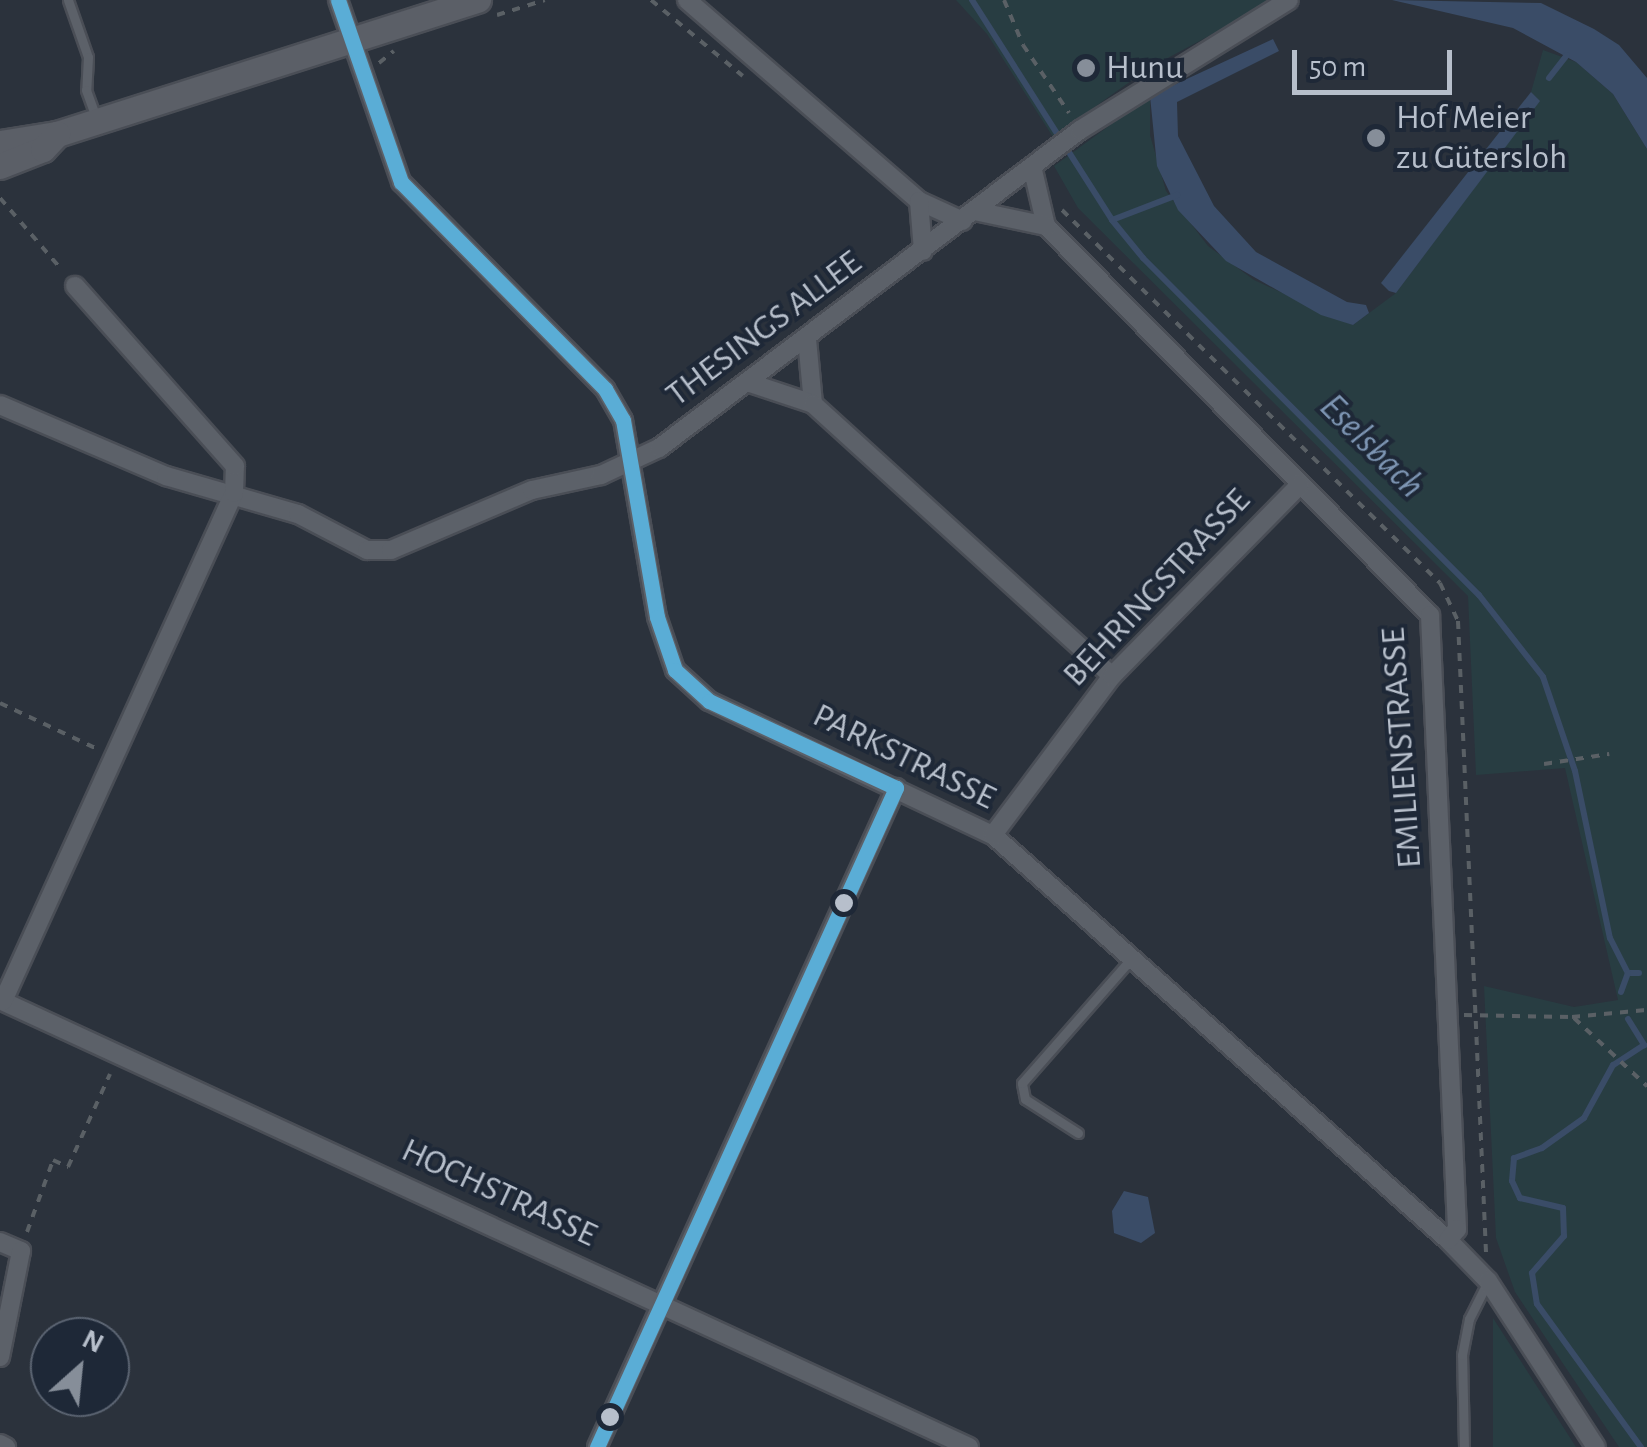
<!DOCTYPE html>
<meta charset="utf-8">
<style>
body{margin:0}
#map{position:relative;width:1647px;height:1447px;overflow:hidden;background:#2b323c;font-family:"Alegreya Sans",sans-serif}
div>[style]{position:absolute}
.green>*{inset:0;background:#283d42}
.water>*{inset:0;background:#3a4c67}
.stream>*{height:6px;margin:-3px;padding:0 3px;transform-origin:3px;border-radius:3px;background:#3a4c67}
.path>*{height:4px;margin-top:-2px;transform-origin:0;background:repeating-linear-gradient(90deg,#5a6065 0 8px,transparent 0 16px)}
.roads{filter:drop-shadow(2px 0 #4a4e56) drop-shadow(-2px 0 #4a4e56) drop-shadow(0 2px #4a4e56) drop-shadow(0 -2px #4a4e56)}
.lane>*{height:9px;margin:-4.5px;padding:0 4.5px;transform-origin:4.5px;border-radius:4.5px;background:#5c6169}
.street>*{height:18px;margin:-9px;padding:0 9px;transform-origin:9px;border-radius:9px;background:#5c6169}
.secondary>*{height:25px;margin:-12.5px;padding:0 12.5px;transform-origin:12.5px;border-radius:12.5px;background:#5b5f67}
.bus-1>*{height:15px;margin:-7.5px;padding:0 7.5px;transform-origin:7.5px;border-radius:7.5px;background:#5aadd6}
.dots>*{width:28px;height:28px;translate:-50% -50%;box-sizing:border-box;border:5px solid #1e2837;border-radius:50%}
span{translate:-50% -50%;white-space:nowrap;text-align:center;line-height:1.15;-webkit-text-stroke:8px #1e2837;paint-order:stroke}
.poi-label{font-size:35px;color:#b7bfcb}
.left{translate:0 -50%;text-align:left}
.street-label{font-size:35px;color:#b7bfcb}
.water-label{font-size:38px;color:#7d95b3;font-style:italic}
.north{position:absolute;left:30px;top:1317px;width:100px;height:100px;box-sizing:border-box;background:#1e2837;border:2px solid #5b6472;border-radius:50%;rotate:27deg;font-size:28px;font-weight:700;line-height:40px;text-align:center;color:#b7bfcb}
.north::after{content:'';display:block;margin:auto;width:35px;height:45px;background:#868e99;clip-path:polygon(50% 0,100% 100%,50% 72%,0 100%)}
.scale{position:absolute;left:1292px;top:50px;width:160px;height:45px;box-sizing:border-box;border:5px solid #b7bfcb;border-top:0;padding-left:12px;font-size:30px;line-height:35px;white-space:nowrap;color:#b7bfcb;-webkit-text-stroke:8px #1e2837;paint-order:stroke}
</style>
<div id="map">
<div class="green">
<div style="clip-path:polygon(956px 0,1276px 0,1149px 68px,1053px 137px,987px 34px)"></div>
<div style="clip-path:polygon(1543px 50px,1576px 62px,1613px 94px,1647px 149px,1647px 1447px,1619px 1447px,1515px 1292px,1496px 1238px,1484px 986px,1574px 1007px,1618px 1000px,1565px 768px,1476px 775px,1468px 596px,1078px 208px,1054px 166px,1150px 96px,1150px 135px,1166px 191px,1208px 246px,1254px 280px,1353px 325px,1396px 293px,1539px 101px,1531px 92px)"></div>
<div style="clip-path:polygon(1493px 1318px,1576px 1447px,1493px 1447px)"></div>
</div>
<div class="water">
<div style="clip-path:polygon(1392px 0,1541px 3px,1594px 29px,1619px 45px,1647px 78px,1647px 149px,1613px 94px,1576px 62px,1513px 28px)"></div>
<div style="clip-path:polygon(1273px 39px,1279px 51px,1177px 102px,1178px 136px,1214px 206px,1256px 252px,1347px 302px,1366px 305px,1369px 313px,1353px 325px,1321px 315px,1226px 261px,1178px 210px,1157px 166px,1150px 96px)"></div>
<div style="clip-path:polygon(1531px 92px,1540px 101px,1396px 293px,1389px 291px,1381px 283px)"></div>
<div style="clip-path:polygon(1124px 1191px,1148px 1197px,1155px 1233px,1141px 1243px,1114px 1233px,1112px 1211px)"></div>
</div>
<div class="stream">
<div style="left:972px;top:0;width:261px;rotate:57.5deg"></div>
<div style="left:1112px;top:220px;width:49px;rotate:50.8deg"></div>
<div style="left:1143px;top:258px;width:476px;rotate:45.1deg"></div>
<div style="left:1479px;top:595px;width:104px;rotate:52deg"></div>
<div style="left:1543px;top:677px;width:99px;rotate:71.2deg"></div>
<div style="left:1575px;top:771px;width:171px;rotate:78.2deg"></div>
<div style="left:1610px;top:938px;width:39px;rotate:63deg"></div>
<div style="left:1628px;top:973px;width:11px"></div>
<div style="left:1549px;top:78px;width:29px;rotate:-52deg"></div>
<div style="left:1112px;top:220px;width:70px;rotate:-21deg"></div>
<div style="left:1621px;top:992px;width:20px;rotate:-70deg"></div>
<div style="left:1628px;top:1019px;width:31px;rotate:58deg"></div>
<div style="left:1644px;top:1045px;width:37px;rotate:147deg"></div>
<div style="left:1613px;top:1065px;width:60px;rotate:118.7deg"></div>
<div style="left:1584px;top:1118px;width:52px;rotate:144.5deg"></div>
<div style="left:1542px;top:1148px;width:30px;rotate:160deg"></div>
<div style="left:1514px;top:1158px;width:23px;rotate:95deg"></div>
<div style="left:1512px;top:1181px;width:19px;rotate:65deg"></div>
<div style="left:1520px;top:1198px;width:44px;rotate:13.1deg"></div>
<div style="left:1563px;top:1208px;width:28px;rotate:88deg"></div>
<div style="left:1564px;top:1236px;width:49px;rotate:130.9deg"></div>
<div style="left:1532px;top:1273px;width:31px;rotate:81deg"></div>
<div style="left:1537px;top:1304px;width:177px;rotate:54deg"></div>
</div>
<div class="path">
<div style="left:651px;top:0;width:119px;rotate:39.6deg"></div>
<div style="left:1004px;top:0;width:49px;rotate:67.1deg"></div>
<div style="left:1023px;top:45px;width:82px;rotate:55.9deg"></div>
<div style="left:497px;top:15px;width:50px;rotate:-17.4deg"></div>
<div style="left:379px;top:63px;width:19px;rotate:-39deg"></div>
<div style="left:0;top:198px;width:95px;rotate:49.3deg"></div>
<div style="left:1062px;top:210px;width:531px;rotate:44.62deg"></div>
<div style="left:1440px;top:583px;width:42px;rotate:64.7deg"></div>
<div style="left:1458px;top:621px;width:633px;rotate:87.46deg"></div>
<div style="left:0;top:703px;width:105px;rotate:25.3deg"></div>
<div style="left:1544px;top:764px;width:66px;rotate:-8.7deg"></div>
<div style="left:1464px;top:1015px;width:108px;rotate:1.1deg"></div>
<div style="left:1572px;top:1017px;width:74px;rotate:-5.4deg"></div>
<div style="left:1574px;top:1018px;width:100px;rotate:43deg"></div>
<div style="left:27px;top:1232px;width:77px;rotate:-70.1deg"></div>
<div style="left:53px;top:1160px;width:17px;rotate:25deg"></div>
<div style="left:68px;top:1167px;width:102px;rotate:-65.7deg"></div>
</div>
<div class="roads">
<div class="lane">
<div style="left:68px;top:0;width:60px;rotate:70.7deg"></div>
<div style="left:88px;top:57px;width:33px;rotate:93deg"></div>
<div style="left:86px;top:90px;width:29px;rotate:70deg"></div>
<div style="left:1078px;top:1133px;width:63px;rotate:-147.3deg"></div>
<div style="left:1025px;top:1099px;width:16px;rotate:-101deg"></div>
<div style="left:1022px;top:1083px;width:165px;rotate:-48.7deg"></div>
<div style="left:1464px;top:1447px;width:92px;rotate:-91.2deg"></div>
<div style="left:1462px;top:1355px;width:37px;rotate:-79deg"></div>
<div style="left:1469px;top:1319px;width:42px;rotate:-63.4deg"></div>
</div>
<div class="street">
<div style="left:338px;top:0;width:193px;rotate:70.9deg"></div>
<div style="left:401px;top:182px;width:291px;rotate:45.4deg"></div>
<div style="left:605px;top:389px;width:36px;rotate:60deg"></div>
<div style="left:623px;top:420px;width:200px;rotate:80.2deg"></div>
<div style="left:657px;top:617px;width:56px;rotate:71.2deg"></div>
<div style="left:675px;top:670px;width:46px;rotate:42.4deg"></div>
<div style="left:709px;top:701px;width:314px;rotate:25.3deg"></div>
<div style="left:993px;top:835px;width:609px;rotate:41.67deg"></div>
<div style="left:1448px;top:1240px;width:57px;rotate:45.7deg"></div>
<div style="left:1488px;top:1281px;width:198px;rotate:57deg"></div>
<div style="left:687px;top:0;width:307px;rotate:40.9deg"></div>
<div style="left:919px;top:201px;width:48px;rotate:24.4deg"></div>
<div style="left:1032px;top:166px;width:62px;rotate:76.9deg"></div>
<div style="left:1046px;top:226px;width:547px;rotate:45.37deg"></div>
<div style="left:1430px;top:615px;width:615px;rotate:87.48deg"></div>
<div style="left:1457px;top:1229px;width:14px;rotate:129deg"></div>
<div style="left:919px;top:201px;width:50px;rotate:85.4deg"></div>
<div style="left:975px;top:211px;width:73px;rotate:11.9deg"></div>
<div style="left:807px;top:339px;width:65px;rotate:84.7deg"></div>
<div style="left:750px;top:383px;width:66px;rotate:18.4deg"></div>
<div style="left:813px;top:404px;width:404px;rotate:42.3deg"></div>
<div style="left:0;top:405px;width:181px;rotate:23.2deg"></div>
<div style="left:166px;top:476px;width:137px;rotate:16.1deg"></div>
<div style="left:298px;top:514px;width:78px;rotate:27.6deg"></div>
<div style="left:367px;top:550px;width:24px"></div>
<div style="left:391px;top:550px;width:153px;rotate:-23.1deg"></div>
<div style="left:532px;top:490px;width:71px;rotate:-12.3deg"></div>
<div style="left:601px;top:475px;width:64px;rotate:-25deg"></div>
<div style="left:659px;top:448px;width:528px;rotate:-37.07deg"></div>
<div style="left:1080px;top:130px;width:246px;rotate:-31.9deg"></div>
<div style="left:993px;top:835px;width:199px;rotate:-53.2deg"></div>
<div style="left:1112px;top:676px;width:268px;rotate:-45.5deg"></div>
<div style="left:0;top:1000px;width:1067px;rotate:24.76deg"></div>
<div style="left:3px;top:1001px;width:558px;rotate:-65.55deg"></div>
<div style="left:234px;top:493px;width:27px;rotate:-88deg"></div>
<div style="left:235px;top:466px;width:241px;rotate:-131.6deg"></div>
<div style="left:0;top:1242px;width:23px;rotate:23deg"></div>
<div style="left:21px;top:1251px;width:108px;rotate:101.2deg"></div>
<div style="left:0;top:1444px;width:7px;rotate:27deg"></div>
<div style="left:597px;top:1447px;width:724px;rotate:-65.6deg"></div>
</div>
<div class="secondary">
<div style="left:0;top:143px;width:58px;rotate:-9deg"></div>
<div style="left:57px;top:134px;width:442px;rotate:-17.7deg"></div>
<div style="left:0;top:166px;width:46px;rotate:-21.6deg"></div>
<div style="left:43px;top:149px;width:21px;rotate:-47deg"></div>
</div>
</div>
<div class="bus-1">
<div style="left:338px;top:0;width:193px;rotate:70.9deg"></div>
<div style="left:401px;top:182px;width:291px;rotate:45.4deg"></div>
<div style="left:605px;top:389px;width:36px;rotate:60deg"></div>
<div style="left:623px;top:420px;width:200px;rotate:80.2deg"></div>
<div style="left:657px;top:617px;width:56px;rotate:71.2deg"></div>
<div style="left:675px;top:670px;width:46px;rotate:42.4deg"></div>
<div style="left:709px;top:701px;width:206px;rotate:24.9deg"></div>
<div style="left:597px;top:1447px;width:724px;rotate:-65.6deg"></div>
</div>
<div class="dots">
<div style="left:1086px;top:68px;background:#868e99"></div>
<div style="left:1376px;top:138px;background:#868e99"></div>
<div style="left:844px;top:903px;background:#b7bfcb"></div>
<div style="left:610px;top:1417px;background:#b7bfcb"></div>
</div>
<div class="poi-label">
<span class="left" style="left:1106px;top:68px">Hunu</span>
<span class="left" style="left:1396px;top:138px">Hof Meier<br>zu Gütersloh</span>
</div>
<div class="street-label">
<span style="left:764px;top:329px;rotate:-37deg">THESINGS ALLEE</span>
<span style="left:1157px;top:588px;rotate:-47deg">BEHRINGSTRASSE</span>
<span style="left:1402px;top:748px;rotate:-94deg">EMILIENSTRASSE</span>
<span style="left:904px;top:757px;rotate:26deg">PARKSTRASSE</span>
<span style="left:499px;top:1193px;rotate:25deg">HOCHSTRASSE</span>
</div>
<div class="water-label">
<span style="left:1371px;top:447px;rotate:45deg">Eselsbach</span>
</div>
<div class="north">N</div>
<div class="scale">50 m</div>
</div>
